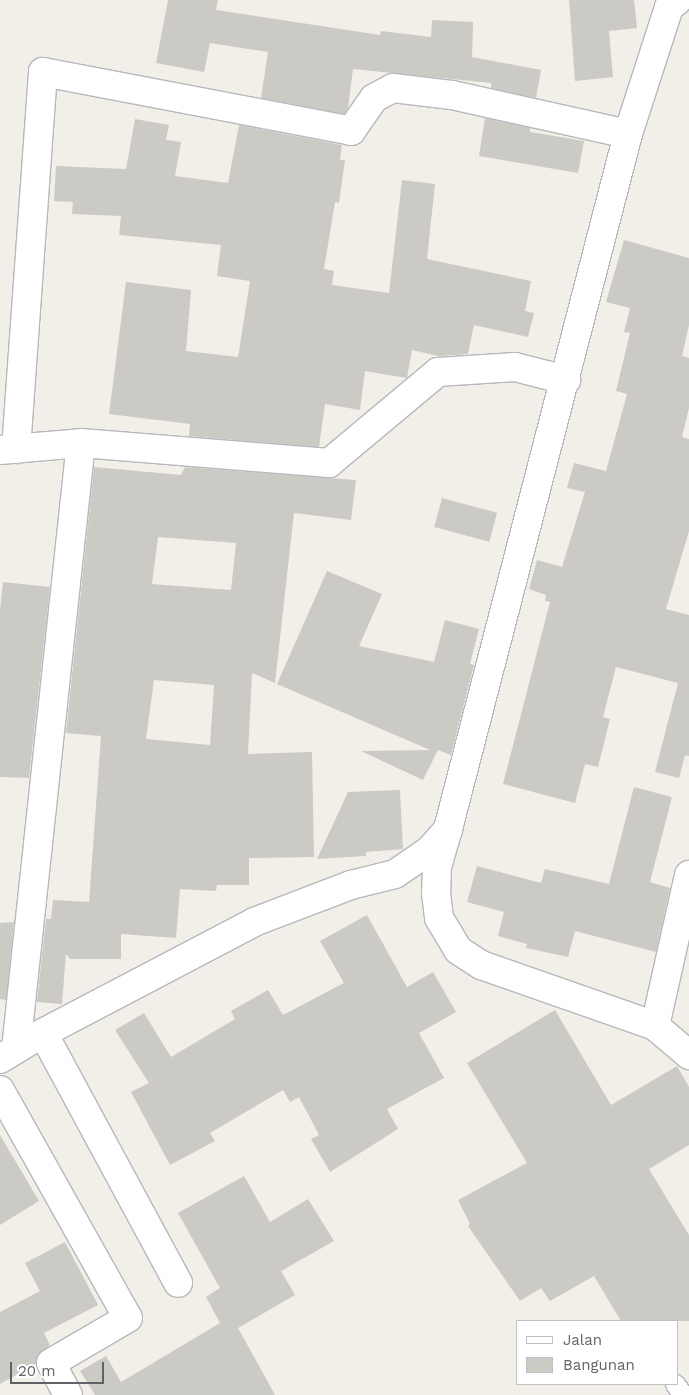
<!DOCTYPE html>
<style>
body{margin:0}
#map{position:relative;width:689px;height:1395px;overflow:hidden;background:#f1efe8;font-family:"Work Sans",sans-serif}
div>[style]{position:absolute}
.building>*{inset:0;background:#cccac5;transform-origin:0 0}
.roads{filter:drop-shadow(1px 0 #b5b8bc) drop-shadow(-1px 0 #b5b8bc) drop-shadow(0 1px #b5b8bc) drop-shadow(0 -1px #b5b8bc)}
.service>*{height:19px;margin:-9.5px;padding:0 9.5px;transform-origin:9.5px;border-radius:9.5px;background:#fff}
.minor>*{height:28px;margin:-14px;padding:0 14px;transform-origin:14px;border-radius:14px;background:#fff}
.tertiary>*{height:28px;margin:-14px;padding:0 14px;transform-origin:14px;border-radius:14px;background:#fff}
span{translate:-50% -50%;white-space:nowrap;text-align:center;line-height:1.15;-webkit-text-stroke:4px #fff;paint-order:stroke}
.legend{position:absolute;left:516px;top:1320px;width:162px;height:65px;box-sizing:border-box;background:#fff;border:1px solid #bfc1c3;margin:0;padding:6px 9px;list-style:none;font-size:15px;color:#5f6368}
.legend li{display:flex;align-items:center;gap:10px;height:25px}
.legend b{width:25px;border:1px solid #bfc1c3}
.scale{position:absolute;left:10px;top:1362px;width:94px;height:22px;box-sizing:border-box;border:2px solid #5f6368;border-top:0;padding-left:6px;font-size:15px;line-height:18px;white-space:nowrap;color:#5f6368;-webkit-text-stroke:4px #fff;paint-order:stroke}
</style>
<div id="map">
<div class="building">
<div style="clip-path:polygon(168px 0,218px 0,216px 10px,380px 35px,381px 31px,431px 37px,432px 20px,473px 22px,472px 57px,541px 70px,536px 98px,491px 88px,491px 83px,353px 69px,348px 108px,344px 114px,261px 98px,268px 52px,210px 43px,204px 72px,156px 63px)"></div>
<div style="clip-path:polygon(569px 0,634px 0,637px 28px,609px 31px,613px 77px,575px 81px)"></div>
<div style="clip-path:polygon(485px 118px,530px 128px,530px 132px,584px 141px,578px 173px,479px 156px)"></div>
<div style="clip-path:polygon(135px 119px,169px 125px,166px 140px,181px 142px,175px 176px,228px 183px,239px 125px,342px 145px,340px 160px,345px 160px,339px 203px,335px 202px,324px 269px,334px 271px,332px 285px,389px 293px,402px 180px,435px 184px,427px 259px,531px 281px,525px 311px,534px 313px,528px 337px,474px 325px,468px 354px,438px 356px,412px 350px,407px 378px,365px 371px,360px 410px,325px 404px,319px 447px,189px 436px,190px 424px,109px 414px,126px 282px,191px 290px,186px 351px,238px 357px,250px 281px,217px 276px,221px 245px,119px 235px,121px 216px,72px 214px,73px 202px,54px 201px,56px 166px,126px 169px)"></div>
<div style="clip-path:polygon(624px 240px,689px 258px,689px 325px,682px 356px,689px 358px,689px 408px,682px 437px,689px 439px,689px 531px,666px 609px,689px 615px,689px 756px,685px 755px,679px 778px,655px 772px,678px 683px,616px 667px,603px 717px,610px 719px,598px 767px,585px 764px,575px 803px,503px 784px,550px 602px,545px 601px,546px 595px,529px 589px,537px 560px,562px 567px,585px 492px,567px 488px,574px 463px,606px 471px,627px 394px,616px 391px,630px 333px,624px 332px,630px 308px,606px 302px)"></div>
<div style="clip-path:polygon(evenodd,94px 467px,181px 475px,185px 467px,356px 480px,351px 520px,294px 513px,275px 683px,252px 673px,248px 754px,312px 752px,314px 857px,249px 858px,249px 885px,217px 885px,216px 891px,180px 889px,176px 938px,121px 934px,121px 959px,70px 959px,66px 954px,62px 1004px,37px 1002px,46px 919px,51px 919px,53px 900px,89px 902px,101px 736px,66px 733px,94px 467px,158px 537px,236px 543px,231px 590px,152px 584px,158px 537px,94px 467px,154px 680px,214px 685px,210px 745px,146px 739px,154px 680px)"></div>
<div style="left:442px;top:498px;width:57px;height:30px;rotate:15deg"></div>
<div style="clip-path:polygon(327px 571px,382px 594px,359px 646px,434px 662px,445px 620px,479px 629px,470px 664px,474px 665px,451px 755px,438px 750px,423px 780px,361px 751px,430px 750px,277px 684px)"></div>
<div style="clip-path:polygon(3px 582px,50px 587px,29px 778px,0 777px,0 610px)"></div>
<div style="clip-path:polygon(634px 787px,672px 797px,650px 882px,670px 888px,656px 952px,575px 931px,568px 957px,526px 948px,527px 944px,498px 936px,504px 912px,467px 902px,477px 866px,541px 883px,545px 869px,609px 884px)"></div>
<div style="clip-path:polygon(400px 790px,403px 849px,366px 852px,366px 856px,317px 859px,348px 792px)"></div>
<div style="clip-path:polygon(367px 915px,407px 987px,433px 972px,456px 1012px,419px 1033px,444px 1078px,387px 1109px,398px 1129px,330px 1172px,311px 1139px,319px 1135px,299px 1097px,290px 1102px,283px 1090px,210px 1133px,215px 1141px,170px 1165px,131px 1092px,149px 1083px,115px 1030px,144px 1013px,171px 1057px,235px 1019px,231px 1011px,268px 990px,283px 1015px,344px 983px,320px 941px)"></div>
<div style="clip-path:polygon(14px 922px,6px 1000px,0 999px,0 923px)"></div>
<div style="clip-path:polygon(555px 1010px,611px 1105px,677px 1066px,689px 1087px,689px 1145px,649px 1169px,689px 1235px,689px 1321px,621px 1321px,594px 1276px,550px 1301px,541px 1288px,520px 1301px,468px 1226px,470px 1224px,458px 1200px,527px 1163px,467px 1063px)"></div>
<div style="clip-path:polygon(0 1135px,39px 1201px,0 1225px)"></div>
<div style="clip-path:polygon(244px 1176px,270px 1222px,308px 1199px,334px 1241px,281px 1271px,295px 1295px,238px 1328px,275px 1395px,95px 1395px,80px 1371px,106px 1356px,121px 1382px,220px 1323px,206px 1297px,220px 1288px,178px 1213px)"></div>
<div style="clip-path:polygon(65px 1242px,98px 1305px,44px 1333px,50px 1345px,38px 1355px,36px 1364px,0 1384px,0 1312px,40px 1291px,25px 1263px)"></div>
</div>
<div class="roads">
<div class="service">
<div style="left:675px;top:1384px;width:14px;rotate:54deg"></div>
</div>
<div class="minor">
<div style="left:16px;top:449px;width:378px;rotate:-85.9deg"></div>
<div style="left:43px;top:72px;width:314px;rotate:10.8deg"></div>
<div style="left:351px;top:131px;width:40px;rotate:-55.1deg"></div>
<div style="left:374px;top:98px;width:21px;rotate:-28deg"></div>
<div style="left:393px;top:88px;width:59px;rotate:6.8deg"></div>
<div style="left:452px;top:95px;width:180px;rotate:12.5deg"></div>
<div style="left:0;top:450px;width:81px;rotate:-4.9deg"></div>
<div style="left:81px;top:443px;width:249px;rotate:4.6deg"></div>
<div style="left:329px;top:463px;width:142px;rotate:-39.9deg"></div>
<div style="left:438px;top:372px;width:77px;rotate:-3.7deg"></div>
<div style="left:515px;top:367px;width:53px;rotate:14.3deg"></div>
<div style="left:448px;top:829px;width:40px;rotate:106deg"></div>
<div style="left:437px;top:867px;width:26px;rotate:92deg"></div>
<div style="left:436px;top:893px;width:25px;rotate:83deg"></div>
<div style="left:439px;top:918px;width:37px;rotate:59deg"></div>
<div style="left:458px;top:950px;width:27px;rotate:33deg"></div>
<div style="left:481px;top:965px;width:184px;rotate:19.3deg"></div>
<div style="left:655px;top:1026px;width:45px;rotate:40.5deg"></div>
<div style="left:655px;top:1026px;width:155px;rotate:-77.3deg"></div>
<div style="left:43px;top:1033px;width:284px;rotate:61.6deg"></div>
<div style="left:16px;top:1049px;width:609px;rotate:-83.88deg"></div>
<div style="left:0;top:1090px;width:261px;rotate:60.7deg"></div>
<div style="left:128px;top:1318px;width:89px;rotate:149.7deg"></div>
<div style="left:51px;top:1363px;width:36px;rotate:62deg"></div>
</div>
<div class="tertiary">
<div style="left:0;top:1059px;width:50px;rotate:-31.2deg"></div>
<div style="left:43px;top:1033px;width:238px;rotate:-27.7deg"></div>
<div style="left:254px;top:922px;width:104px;rotate:-20.9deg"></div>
<div style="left:351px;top:885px;width:45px;rotate:-14deg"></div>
<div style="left:395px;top:874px;width:42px;rotate:-34.4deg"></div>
<div style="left:430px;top:850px;width:28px;rotate:-49deg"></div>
<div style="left:448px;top:829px;width:718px;rotate:-75.48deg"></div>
<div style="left:628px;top:134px;width:133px;rotate:-72.1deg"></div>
<div style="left:669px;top:7px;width:11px;rotate:-38deg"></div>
</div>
</div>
<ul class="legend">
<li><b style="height:6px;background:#fff"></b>Jalan</li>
<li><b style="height:14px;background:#cccac5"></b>Bangunan</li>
</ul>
<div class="scale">20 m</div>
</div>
